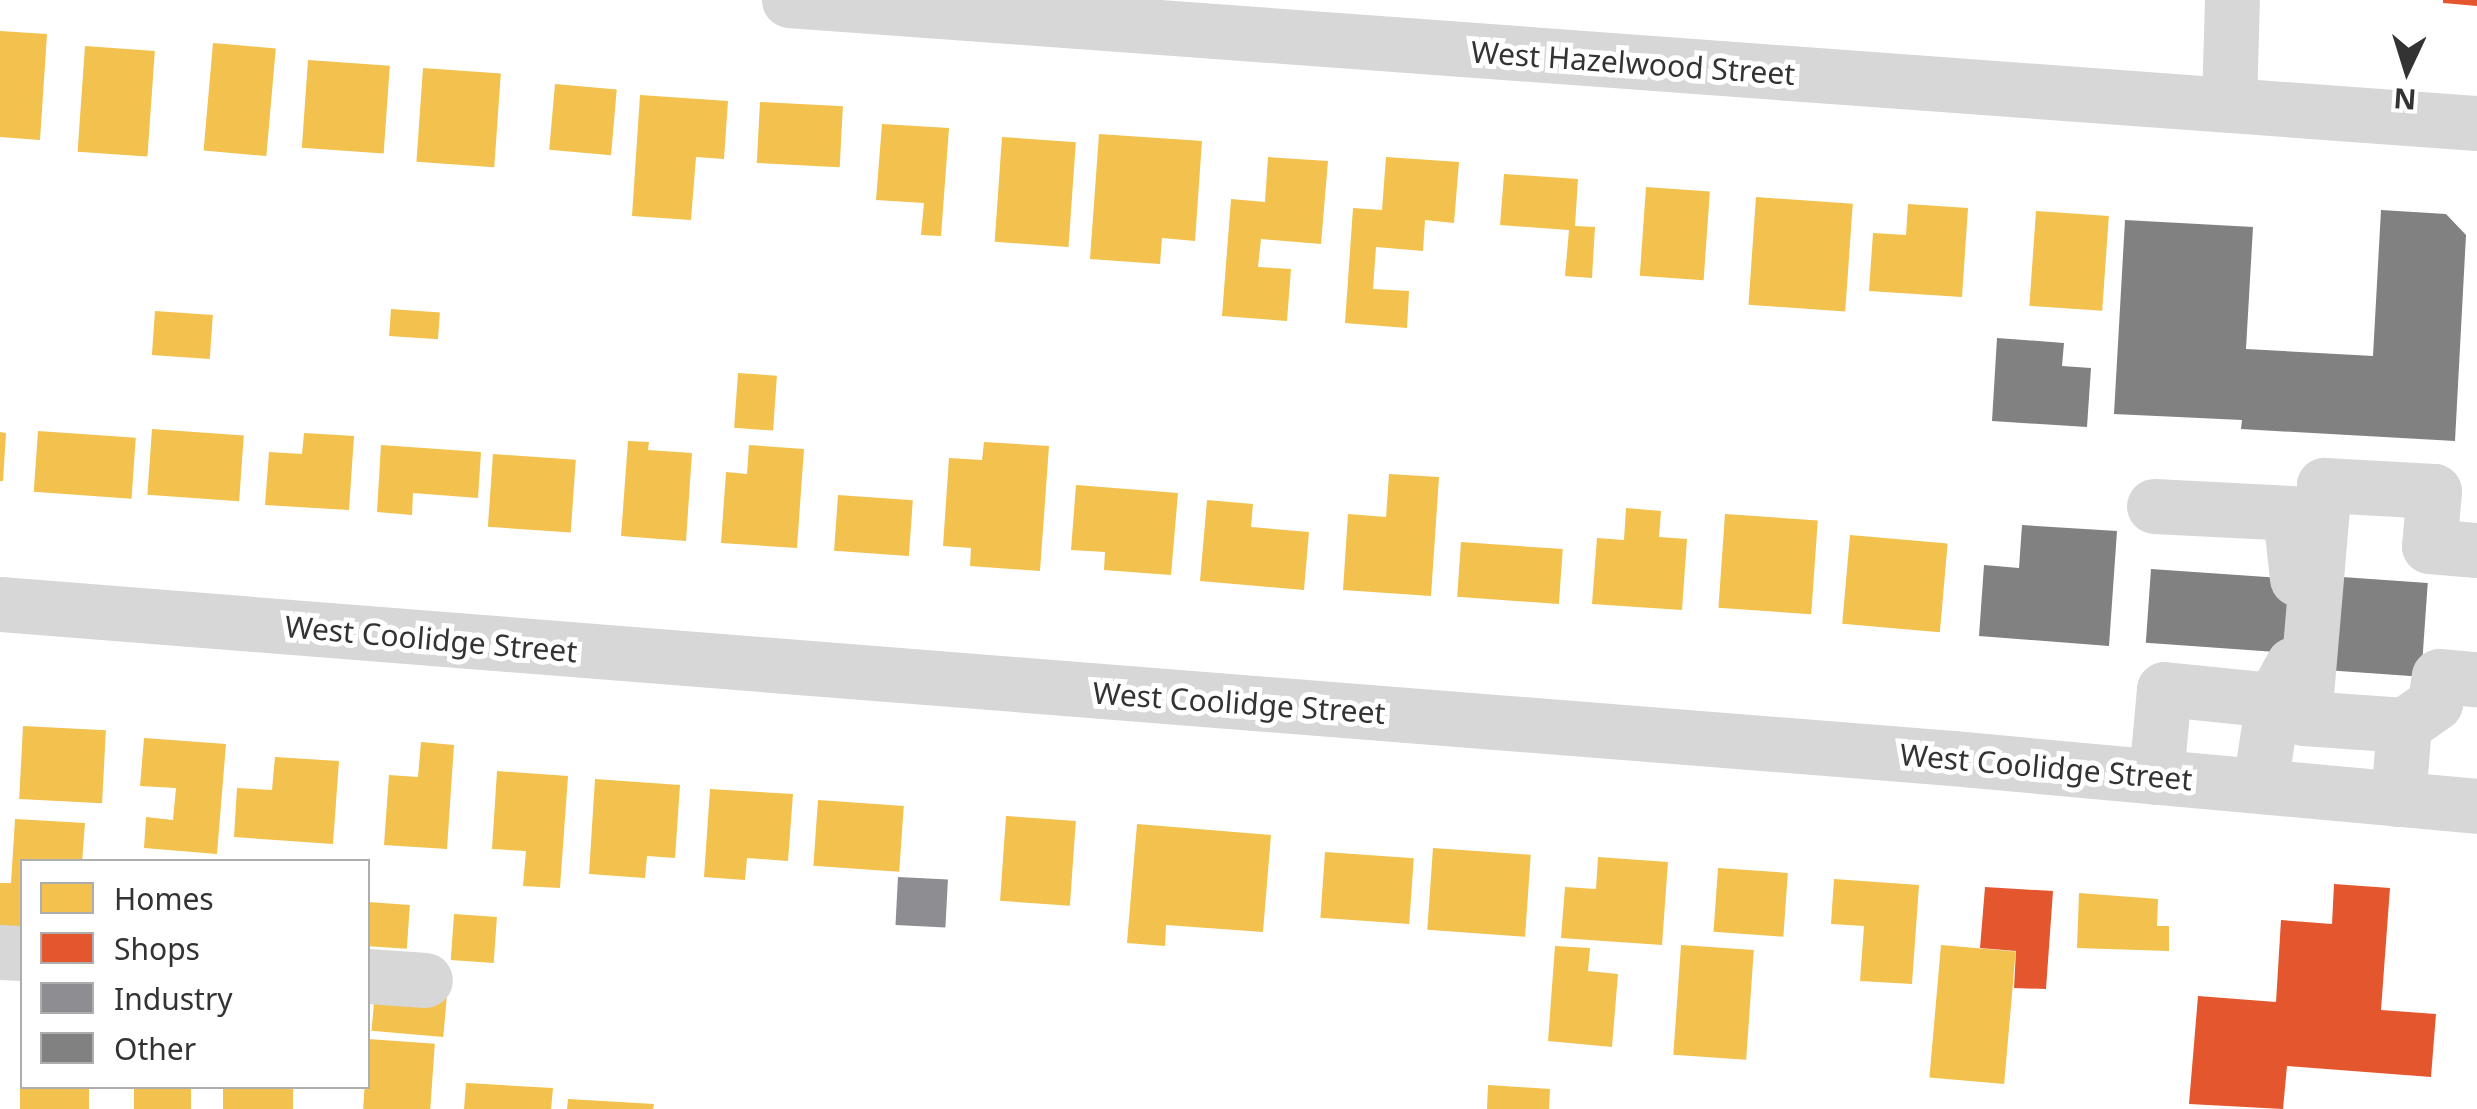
<!DOCTYPE html>
<style>
body{margin:0}
#map{position:relative;width:2477px;height:1109px;overflow:hidden;background:#fff;font-family:"Noto Sans",sans-serif}
div>[style]{position:absolute}
.homes>*{inset:0;background:#f2c14e;transform-origin:0 0}
.shops>*{inset:0;background:#e4572e}
.industry>*{inset:0;background:#8d8d92;transform-origin:0 0}
.building>*{inset:0;background:#818181;transform-origin:0 0}
.minor>*{height:55px;margin:-27.5px;padding:0 27.5px;transform-origin:27.5px;border-radius:27.5px;background:#d7d7d7}
span{translate:-50% -50%;white-space:nowrap;text-align:center;line-height:1.15;-webkit-text-stroke:10px #fff;paint-order:stroke}
.street-label{font-size:30px;color:#333}
.legend{position:absolute;left:20px;top:859px;width:350px;height:230px;box-sizing:border-box;background:#fff;border:2px solid #adadad;margin:0;padding:12px 18px;list-style:none;font-size:30px;color:#333}
.legend li{display:flex;align-items:center;gap:20px;height:50px}
.legend b{width:50px;border:2px solid #adadad}
.north{position:absolute;left:2357px;top:20px;width:100px;height:100px;-webkit-text-stroke:8px #fff;paint-order:stroke;rotate:184deg;font-size:28px;font-weight:700;line-height:40px;text-align:center;color:#333}
.north::after{content:'';display:block;margin:auto;width:35px;height:45px;background:#333;clip-path:polygon(50% 0,100% 100%,50% 72%,0 100%)}
</style>
<div id="map">
<div class="homes">
<div style="clip-path:polygon(0 31px,47px 34px,40px 140px,0 137px)"></div>
<div style="left:213px;top:43px;width:63px;height:108px;rotate:5deg"></div>
<div style="left:85px;top:46px;width:70px;height:106px;rotate:4deg"></div>
<div style="left:308px;top:60px;width:82px;height:88px;rotate:4deg"></div>
<div style="left:423px;top:68px;width:78px;height:94px;rotate:4deg"></div>
<div style="left:555px;top:84px;width:62px;height:66px;rotate:5deg"></div>
<div style="clip-path:polygon(640px 95px,728px 101px,724px 159px,696px 157px,691px 220px,632px 216px)"></div>
<div style="left:760px;top:102px;width:83px;height:61px;rotate:3deg"></div>
<div style="clip-path:polygon(882px 124px,949px 128px,941px 236px,921px 235px,924px 203px,876px 200px)"></div>
<div style="clip-path:polygon(1099px 134px,1202px 141px,1195px 241px,1162px 238px,1160px 264px,1090px 259px)"></div>
<div style="left:1002px;top:137px;width:74px;height:105px;rotate:4deg"></div>
<div style="clip-path:polygon(1268px 157px,1328px 161px,1321px 244px,1261px 239px,1258px 267px,1291px 269px,1287px 321px,1222px 316px,1231px 199px,1265px 202px)"></div>
<div style="clip-path:polygon(1386px 157px,1459px 162px,1454px 223px,1425px 220px,1423px 251px,1376px 247px,1373px 289px,1409px 291px,1407px 328px,1345px 323px,1353px 208px,1382px 210px)"></div>
<div style="clip-path:polygon(1504px 174px,1578px 179px,1575px 226px,1595px 227px,1592px 278px,1565px 276px,1569px 230px,1500px 225px)"></div>
<div style="left:1646px;top:187px;width:64px;height:89px;rotate:4deg"></div>
<div style="left:1756px;top:197px;width:97px;height:108px;rotate:4deg"></div>
<div style="clip-path:polygon(1908px 204px,1968px 208px,1962px 297px,1869px 291px,1873px 233px,1906px 235px)"></div>
<div style="left:2036px;top:211px;width:73px;height:95px;rotate:4deg"></div>
<div style="left:391px;top:309px;width:49px;height:27px;rotate:4deg"></div>
<div style="left:155px;top:311px;width:58px;height:44px;rotate:4deg"></div>
<div style="left:738px;top:373px;width:39px;height:55px;rotate:4deg"></div>
<div style="left:152px;top:429px;width:92px;height:66px;rotate:4deg"></div>
<div style="left:38px;top:431px;width:98px;height:61px;rotate:4deg"></div>
<div style="clip-path:polygon(0 432px,6px 433px,3px 481px,0 481px)"></div>
<div style="clip-path:polygon(304px 433px,354px 436px,349px 510px,265px 505px,269px 452px,302px 454px)"></div>
<div style="clip-path:polygon(628px 441px,649px 442px,648px 450px,692px 453px,686px 541px,621px 536px)"></div>
<div style="clip-path:polygon(984px 442px,1049px 446px,1040px 571px,970px 566px,971px 548px,943px 546px,949px 458px,982px 460px)"></div>
<div style="clip-path:polygon(381px 445px,481px 452px,478px 498px,413px 493px,412px 515px,377px 512px)"></div>
<div style="clip-path:polygon(749px 445px,804px 449px,797px 548px,721px 543px,726px 472px,747px 474px)"></div>
<div style="left:493px;top:454px;width:83px;height:73px;rotate:4deg"></div>
<div style="clip-path:polygon(1389px 474px,1439px 477px,1431px 596px,1343px 590px,1348px 514px,1386px 517px)"></div>
<div style="clip-path:polygon(1076px 485px,1178px 493px,1171px 575px,1104px 570px,1105px 552px,1071px 550px)"></div>
<div style="left:838px;top:495px;width:75px;height:56px;rotate:4deg"></div>
<div style="clip-path:polygon(1207px 500px,1253px 504px,1251px 527px,1309px 532px,1304px 590px,1200px 581px)"></div>
<div style="clip-path:polygon(1626px 508px,1661px 511px,1659px 537px,1687px 539px,1682px 610px,1592px 604px,1597px 538px,1624px 540px)"></div>
<div style="left:1725px;top:514px;width:93px;height:94px;rotate:4deg"></div>
<div style="left:1850px;top:535px;width:98px;height:89px;rotate:5deg"></div>
<div style="left:1461px;top:542px;width:102px;height:55px;rotate:4deg"></div>
<div style="left:23px;top:726px;width:83px;height:73px;rotate:3deg"></div>
<div style="clip-path:polygon(144px 738px,226px 744px,217px 854px,144px 848px,146px 817px,173px 820px,176px 788px,140px 786px)"></div>
<div style="clip-path:polygon(421px 742px,454px 745px,447px 849px,384px 845px,389px 775px,418px 777px)"></div>
<div style="clip-path:polygon(275px 757px,339px 761px,333px 844px,234px 837px,237px 788px,272px 790px)"></div>
<div style="clip-path:polygon(497px 771px,568px 776px,560px 888px,523px 886px,526px 851px,492px 849px)"></div>
<div style="clip-path:polygon(595px 779px,680px 785px,675px 858px,647px 856px,645px 878px,589px 874px)"></div>
<div style="clip-path:polygon(710px 789px,793px 794px,788px 861px,747px 858px,745px 880px,704px 877px)"></div>
<div style="left:818px;top:800px;width:86px;height:66px;rotate:4deg"></div>
<div style="left:1006px;top:816px;width:70px;height:85px;rotate:4deg"></div>
<div style="clip-path:polygon(15px 819px,85px 823px,82px 862px,22px 862px,22px 929px,0 928px,0 883px,11px 883px)"></div>
<div style="clip-path:polygon(1137px 824px,1271px 835px,1263px 932px,1166px 925px,1165px 946px,1127px 943px)"></div>
<div style="left:1433px;top:848px;width:98px;height:82px;rotate:4deg"></div>
<div style="left:1325px;top:852px;width:89px;height:66px;rotate:4deg"></div>
<div style="clip-path:polygon(1598px 857px,1668px 862px,1662px 945px,1561px 938px,1565px 887px,1596px 889px)"></div>
<div style="left:1718px;top:868px;width:70px;height:64px;rotate:4deg"></div>
<div style="clip-path:polygon(1834px 879px,1919px 885px,1912px 984px,1860px 981px,1864px 926px,1831px 924px)"></div>
<div style="clip-path:polygon(2079px 893px,2158px 899px,2157px 926px,2169px 926px,2169px 951px,2077px 948px)"></div>
<div style="left:368px;top:902px;width:42px;height:44px;rotate:4deg"></div>
<div style="left:454px;top:914px;width:43px;height:46px;rotate:4deg"></div>
<div style="left:1681px;top:945px;width:73px;height:110px;rotate:4deg"></div>
<div style="left:1941px;top:945px;width:75px;height:133px;rotate:5deg"></div>
<div style="clip-path:polygon(1555px 946px,1590px 948px,1588px 971px,1618px 974px,1612px 1047px,1548px 1041px)"></div>
<div style="left:375px;top:991px;width:72px;height:40px;rotate:5deg"></div>
<div style="left:368px;top:1039px;width:67px;height:70px;rotate:4deg"></div>
<div style="clip-path:polygon(466px 1083px,553px 1088px,551px 1109px,464px 1109px)"></div>
<div style="clip-path:polygon(1488px 1085px,1550px 1089px,1549px 1109px,1487px 1109px)"></div>
<div style="left:20px;top:1086px;width:69px;height:23px"></div>
<div style="left:134px;top:1086px;width:57px;height:23px"></div>
<div style="left:223px;top:1086px;width:70px;height:23px"></div>
<div style="clip-path:polygon(568px 1099px,654px 1104px,653px 1109px,567px 1109px)"></div>
</div>
<div class="shops">
<div style="clip-path:polygon(2443px 0,2477px 0,2477px 6px,2443px 3px)"></div>
<div style="clip-path:polygon(2334px 884px,2390px 888px,2381px 1010px,2436px 1014px,2431px 1077px,2287px 1066px,2283px 1109px,2189px 1104px,2198px 996px,2276px 1002px,2281px 920px,2332px 924px)"></div>
<div style="clip-path:polygon(1985px 887px,2053px 891px,2046px 989px,2014px 988px,2016px 951px,1980px 948px)"></div>
</div>
<div class="industry">
<div style="left:898px;top:877px;width:50px;height:48px;rotate:3deg"></div>
</div>
<div class="building">
<div style="clip-path:polygon(2381px 210px,2446px 214px,2466px 235px,2455px 441px,2241px 429px,2242px 420px,2114px 414px,2125px 220px,2253px 227px,2246px 349px,2373px 356px)"></div>
<div style="clip-path:polygon(1997px 338px,2064px 343px,2062px 366px,2091px 368px,2087px 427px,1992px 421px)"></div>
<div style="clip-path:polygon(2022px 525px,2117px 531px,2109px 646px,1979px 636px,1984px 565px,2019px 568px)"></div>
<div style="left:2151px;top:569px;width:141px;height:74px;rotate:4deg"></div>
<div style="left:2328px;top:576px;width:100px;height:94px;rotate:4deg"></div>
</div>
<div class="minor">
<div style="left:789px;top:0;width:1692px;rotate:4.17deg"></div>
<div style="left:2229px;top:105px;width:105px;rotate:-88.4deg"></div>
<div style="left:2154px;top:506px;width:136px;rotate:2.9deg"></div>
<div style="left:2290px;top:513px;width:66px;rotate:83.9deg"></div>
<div style="left:0;top:604px;width:1958px;rotate:4.51deg"></div>
<div style="left:1952px;top:758px;width:527px;rotate:5.22deg"></div>
<div style="left:2404px;top:725px;width:38px;rotate:-35deg"></div>
<div style="left:2435px;top:703px;width:27px;rotate:-82deg"></div>
<div style="left:2439px;top:676px;width:38px;rotate:5deg"></div>
<div style="left:2156px;top:777px;width:88px;rotate:-84.8deg"></div>
<div style="left:2164px;top:689px;width:110px;rotate:5.8deg"></div>
<div style="left:2260px;top:785px;width:86px;rotate:-81.3deg"></div>
<div style="left:2273px;top:700px;width:41px;rotate:-60.9deg"></div>
<div style="left:2398px;top:799px;width:74px;rotate:-85.4deg"></div>
<div style="left:2404px;top:725px;width:100px;rotate:-176deg"></div>
<div style="left:2304px;top:718px;width:234px;rotate:-85.1deg"></div>
<div style="left:2324px;top:485px;width:110px;rotate:3.1deg"></div>
<div style="left:2434px;top:491px;width:55px;rotate:95.2deg"></div>
<div style="left:2429px;top:546px;width:48px;rotate:4.8deg"></div>
<div style="left:0;top:952px;width:22px;rotate:3deg"></div>
<div style="left:368px;top:976px;width:57px;rotate:4deg"></div>
</div>
<div class="street-label">
<span style="left:1633px;top:63px;rotate:4deg">West Hazelwood Street</span>
<span style="left:431px;top:639px;rotate:5deg">West Coolidge Street</span>
<span style="left:1239px;top:703px;rotate:4deg">West Coolidge Street</span>
<span style="left:2046px;top:767px;rotate:5deg">West Coolidge Street</span>
</div>
<ul class="legend">
<li><b style="height:28px;background:#f2c14e"></b>Homes</li>
<li><b style="height:28px;background:#e4572e"></b>Shops</li>
<li><b style="height:28px;background:#8d8d92"></b>Industry</li>
<li><b style="height:28px;background:#818181"></b>Other</li>
</ul>
<div class="north">N</div>
</div>
